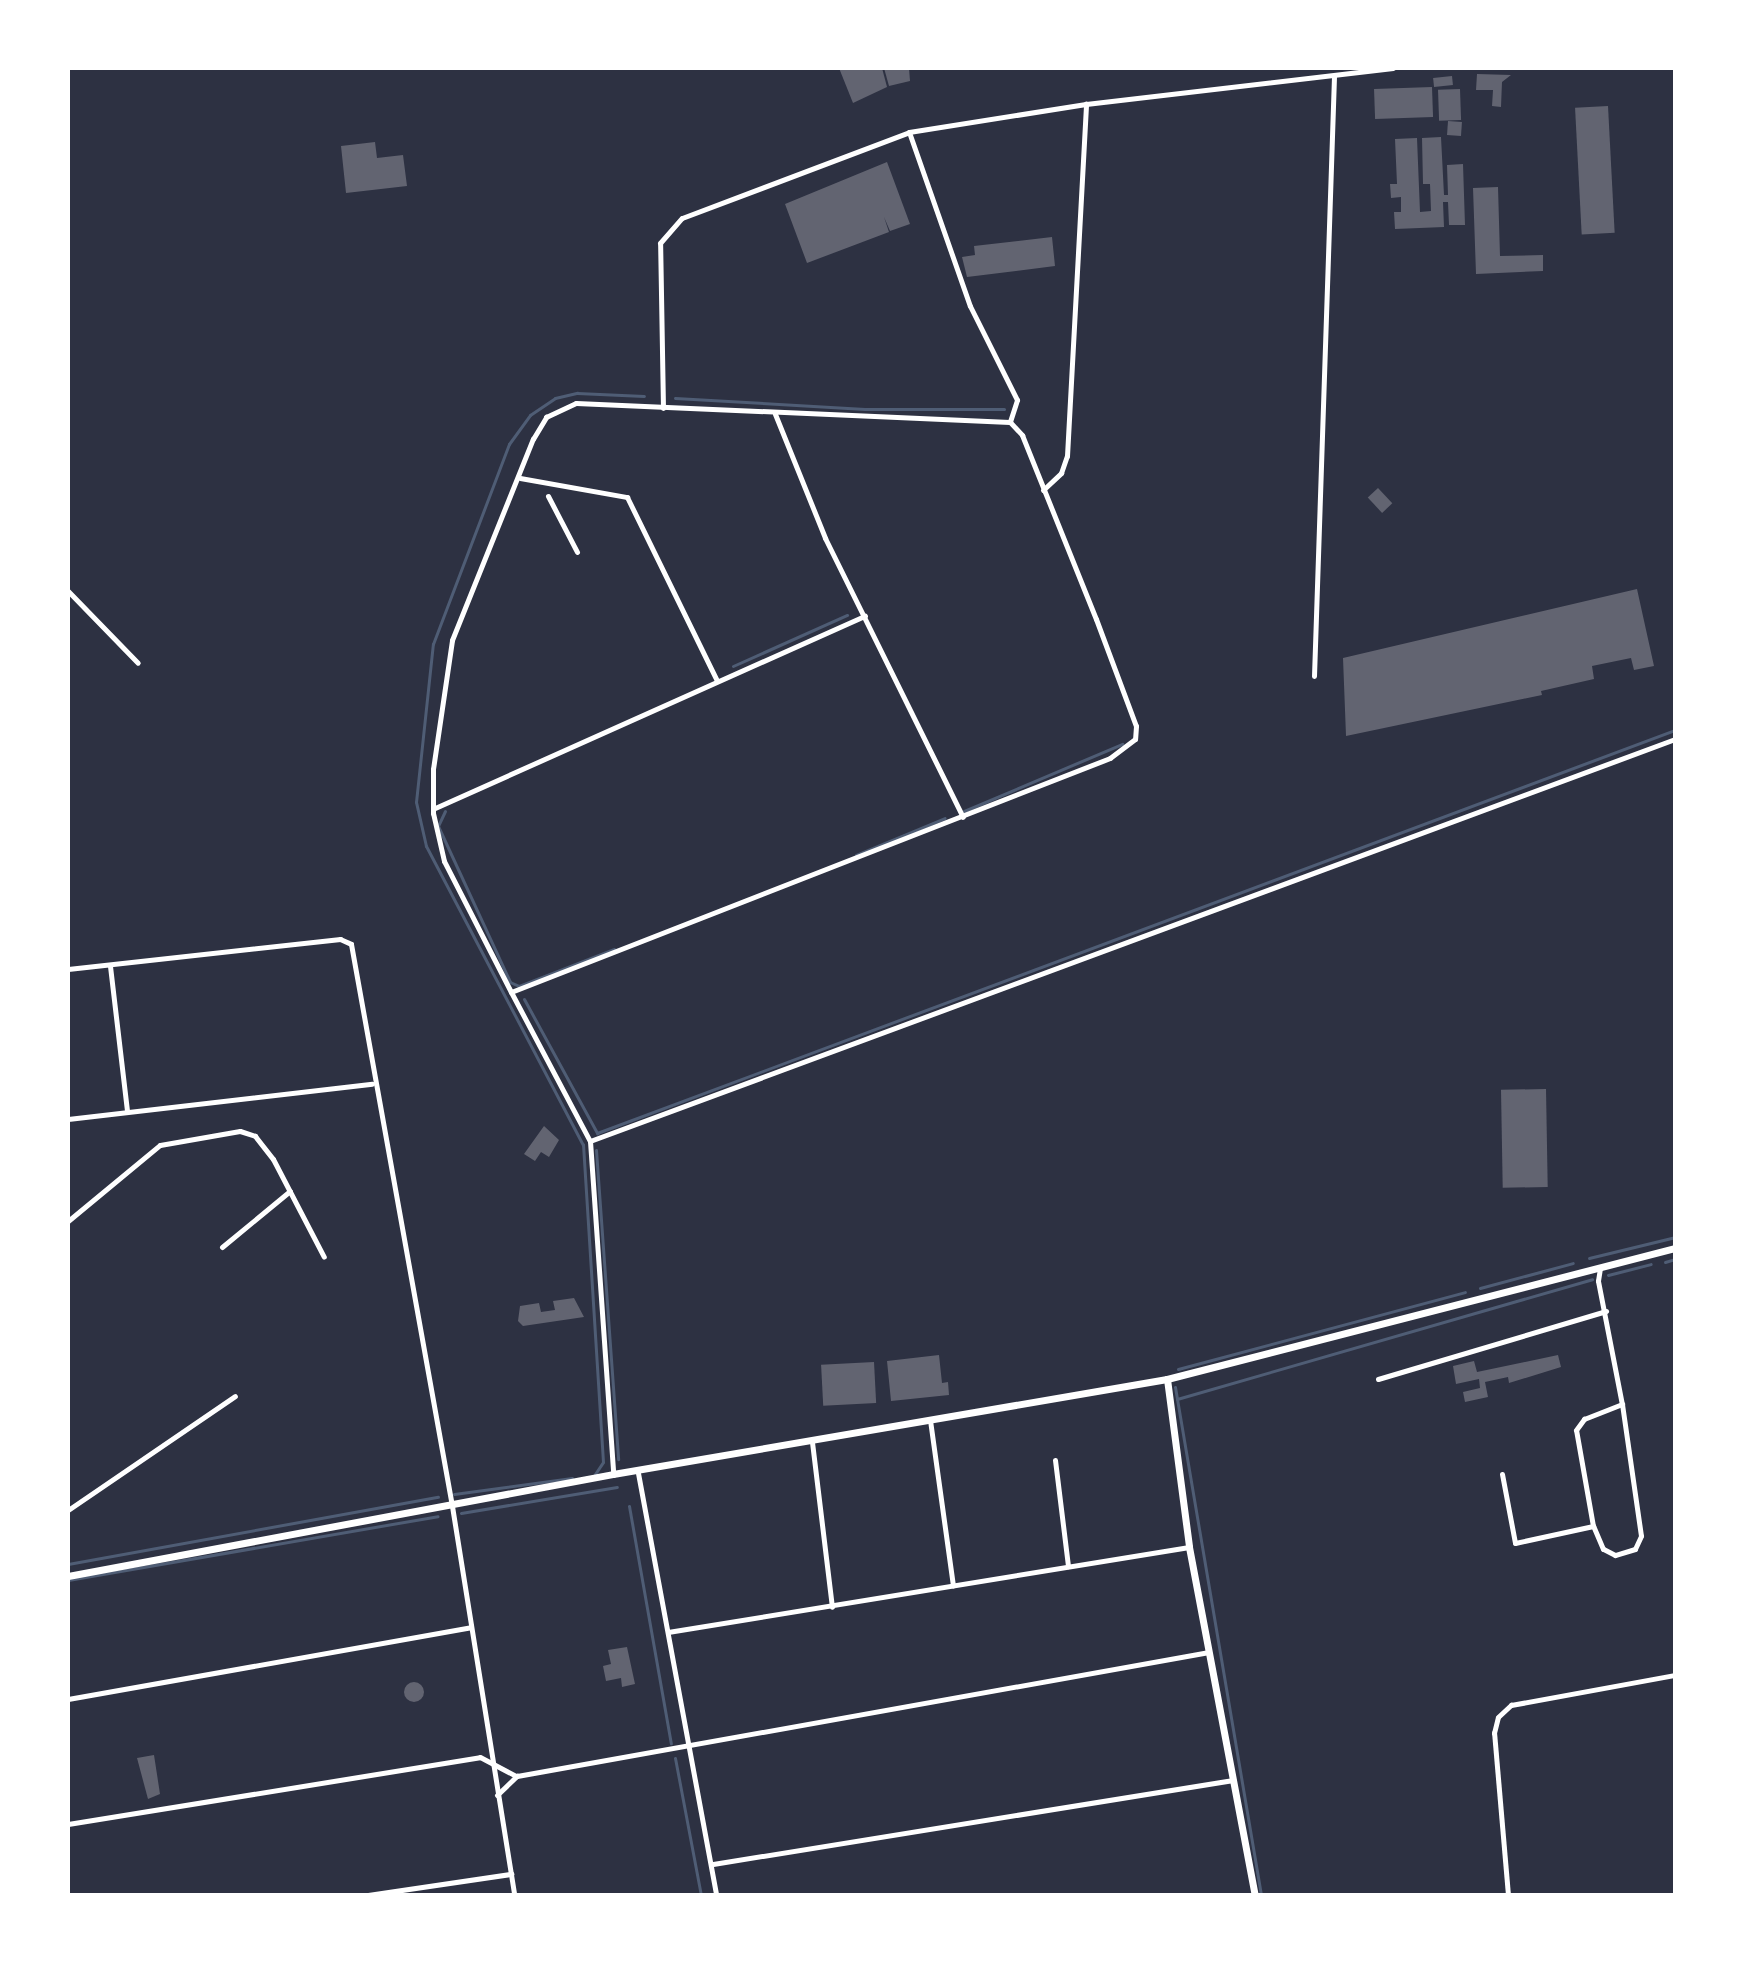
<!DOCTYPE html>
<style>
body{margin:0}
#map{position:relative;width:1743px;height:1963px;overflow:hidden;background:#2d3142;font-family:Inter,sans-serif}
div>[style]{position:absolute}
.stream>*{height:3px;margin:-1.5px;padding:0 1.5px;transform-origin:1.5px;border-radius:1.5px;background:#4f5d75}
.building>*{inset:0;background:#626471;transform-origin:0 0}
.round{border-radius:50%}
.minor>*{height:5px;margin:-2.5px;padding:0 2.5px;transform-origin:2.5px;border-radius:2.5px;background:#fff}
.tertiary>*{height:7px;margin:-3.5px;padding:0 3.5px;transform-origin:3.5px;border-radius:3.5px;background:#fff}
span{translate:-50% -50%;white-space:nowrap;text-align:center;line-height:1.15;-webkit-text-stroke:6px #fff;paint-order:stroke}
.frame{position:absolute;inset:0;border:70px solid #fff;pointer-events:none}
</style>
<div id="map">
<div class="stream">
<div style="left:675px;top:398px;width:190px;rotate:3.3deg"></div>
<div style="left:865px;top:409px;width:139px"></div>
<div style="left:733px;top:666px;width:125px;rotate:-24.1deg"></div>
<div style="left:445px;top:811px;width:17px;rotate:115deg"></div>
<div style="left:438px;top:826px;width:172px;rotate:65.2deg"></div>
<div style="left:510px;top:982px;width:10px;rotate:24deg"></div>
<div style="left:519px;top:986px;width:102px;rotate:-21.3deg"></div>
<div style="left:964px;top:811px;width:172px;rotate:-23deg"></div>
<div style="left:856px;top:855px;width:96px;rotate:-22.6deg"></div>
<div style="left:524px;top:999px;width:153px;rotate:61.4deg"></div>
<div style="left:597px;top:1133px;width:1151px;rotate:-20.5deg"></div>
<div style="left:596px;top:1150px;width:310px;rotate:85.9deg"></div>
<div style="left:1589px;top:1258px;width:89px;rotate:-13.7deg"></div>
<div style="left:1665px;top:1262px;width:10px;rotate:-17deg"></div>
<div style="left:1608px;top:1275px;width:44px;rotate:-14.3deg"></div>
<div style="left:1480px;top:1288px;width:96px;rotate:-15deg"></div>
<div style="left:1178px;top:1369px;width:297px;rotate:-15deg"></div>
<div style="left:1175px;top:1387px;width:515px;rotate:80.39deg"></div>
<div style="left:1177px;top:1399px;width:432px;rotate:-16.1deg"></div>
<div style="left:595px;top:1474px;width:14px;rotate:-56deg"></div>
<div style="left:603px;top:1462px;width:318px;rotate:-93.6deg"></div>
<div style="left:583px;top:1145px;width:338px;rotate:-117.7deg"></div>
<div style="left:426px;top:846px;width:45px;rotate:-102.8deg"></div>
<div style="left:416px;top:802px;width:159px;rotate:-83.9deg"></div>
<div style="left:433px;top:644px;width:214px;rotate:-69.2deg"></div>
<div style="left:509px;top:444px;width:36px;rotate:-54deg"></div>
<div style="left:530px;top:415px;width:30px;rotate:-34deg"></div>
<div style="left:555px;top:398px;width:23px;rotate:-13deg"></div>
<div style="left:577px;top:393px;width:67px;rotate:2.6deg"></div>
<div style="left:454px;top:1494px;width:119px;rotate:-7.7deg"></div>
<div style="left:629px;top:1506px;width:241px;rotate:80deg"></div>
<div style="left:461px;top:1513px;width:158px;rotate:-9.5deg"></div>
<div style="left:68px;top:1564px;width:376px;rotate:-10.3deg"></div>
<div style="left:68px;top:1580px;width:375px;rotate:-9.8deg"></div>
<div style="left:675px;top:1758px;width:139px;rotate:79.3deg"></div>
</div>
<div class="building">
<div style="clip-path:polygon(839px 68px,882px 68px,887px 87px,853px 103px)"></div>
<div style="clip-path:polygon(884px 68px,909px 68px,910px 81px,889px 86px)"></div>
<div style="clip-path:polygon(1477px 74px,1511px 75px,1502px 82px,1501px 107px,1492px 106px,1493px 90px,1476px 90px)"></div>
<div style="left:1452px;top:76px;width:9px;height:19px;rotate:84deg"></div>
<div style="left:1432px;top:87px;width:30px;height:58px;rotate:88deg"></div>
<div style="left:1460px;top:89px;width:31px;height:22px;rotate:88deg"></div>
<div style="left:1608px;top:106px;width:127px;height:33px;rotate:87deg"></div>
<div style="left:1448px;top:121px;width:14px;height:14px;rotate:4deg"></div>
<div style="clip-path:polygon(1441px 137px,1444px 195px,1448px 195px,1447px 165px,1463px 164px,1465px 225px,1449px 225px,1448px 202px,1443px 202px,1444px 227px,1395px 229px,1394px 212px,1401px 212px,1401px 197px,1391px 198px,1390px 184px,1397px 184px,1395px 139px,1417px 138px,1420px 212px,1431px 211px,1430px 184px,1423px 184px,1422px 138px)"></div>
<div style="clip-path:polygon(375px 142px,377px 158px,403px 155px,407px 186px,346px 193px,341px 146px)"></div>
<div style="clip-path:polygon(887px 162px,910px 224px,890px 231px,884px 217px,889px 232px,807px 263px,785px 204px)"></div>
<div style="clip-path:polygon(1498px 187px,1500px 256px,1543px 255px,1543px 271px,1476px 274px,1473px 188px)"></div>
<div style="clip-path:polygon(1052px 237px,1055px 266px,967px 277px,962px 257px,975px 255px,974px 246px)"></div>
<div style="left:1378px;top:488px;width:21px;height:14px;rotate:47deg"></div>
<div style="clip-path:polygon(1637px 589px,1654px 666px,1634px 670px,1631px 658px,1592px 666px,1594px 679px,1541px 691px,1542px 695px,1346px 736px,1343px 658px)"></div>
<div style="left:1546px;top:1089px;width:98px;height:45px;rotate:89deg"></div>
<div style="clip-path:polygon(544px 1126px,559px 1140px,549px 1157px,541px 1152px,535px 1161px,524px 1154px)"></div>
<div style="clip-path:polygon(574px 1298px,584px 1317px,523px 1326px,518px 1321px,520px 1306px,539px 1303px,541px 1312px,555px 1310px,553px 1301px)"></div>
<div style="clip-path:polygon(939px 1355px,942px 1383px,948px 1382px,949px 1395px,891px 1401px,887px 1361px)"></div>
<div style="clip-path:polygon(1558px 1355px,1561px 1367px,1509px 1383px,1508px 1377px,1485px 1382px,1488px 1397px,1465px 1402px,1463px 1392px,1480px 1388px,1479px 1379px,1456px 1384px,1453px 1366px,1474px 1361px,1477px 1372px)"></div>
<div style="left:874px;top:1362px;width:41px;height:53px;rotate:87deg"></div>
<div style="clip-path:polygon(627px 1647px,635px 1684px,622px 1687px,621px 1678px,606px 1681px,603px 1666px,611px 1664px,608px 1650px)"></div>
<div class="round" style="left:404px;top:1682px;width:20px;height:20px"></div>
<div style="clip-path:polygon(154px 1755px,160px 1794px,148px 1799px,137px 1758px)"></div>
</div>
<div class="minor">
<div style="left:909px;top:132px;width:184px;rotate:70.7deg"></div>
<div style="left:970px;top:306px;width:105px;rotate:63.4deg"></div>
<div style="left:1017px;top:400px;width:23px;rotate:108deg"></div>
<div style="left:576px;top:403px;width:434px;rotate:2.5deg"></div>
<div style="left:1010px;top:422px;width:18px;rotate:47deg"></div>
<div style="left:1022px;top:435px;width:198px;rotate:68.1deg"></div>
<div style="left:1096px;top:619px;width:114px;rotate:69.5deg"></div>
<div style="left:1136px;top:726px;width:13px;rotate:94deg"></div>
<div style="left:1135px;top:739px;width:31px;rotate:143deg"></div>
<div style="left:1110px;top:758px;width:643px;rotate:158.66deg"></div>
<div style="left:511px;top:992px;width:147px;rotate:-117.1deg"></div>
<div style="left:444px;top:861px;width:49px;rotate:-102.9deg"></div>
<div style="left:433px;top:813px;width:44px;rotate:-90deg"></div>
<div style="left:433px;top:769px;width:130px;rotate:-81.6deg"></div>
<div style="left:452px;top:640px;width:217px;rotate:-68.1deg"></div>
<div style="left:533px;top:439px;width:26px;rotate:-59deg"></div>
<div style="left:546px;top:417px;width:33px;rotate:-25deg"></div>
<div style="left:663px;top:408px;width:165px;rotate:-91deg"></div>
<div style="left:660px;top:243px;width:33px;rotate:-49deg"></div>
<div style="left:682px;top:218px;width:243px;rotate:-20.7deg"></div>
<div style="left:909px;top:132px;width:179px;rotate:-9deg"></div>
<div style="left:1086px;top:104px;width:309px;rotate:-6.7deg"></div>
<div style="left:775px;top:414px;width:134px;rotate:68deg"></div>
<div style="left:825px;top:538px;width:311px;rotate:63.7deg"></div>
<div style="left:520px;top:478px;width:109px;rotate:10.1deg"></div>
<div style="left:627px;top:497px;width:205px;rotate:63.9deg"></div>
<div style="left:1043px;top:490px;width:25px;rotate:-43deg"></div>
<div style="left:1061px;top:473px;width:18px;rotate:-71deg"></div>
<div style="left:1067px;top:456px;width:353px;rotate:-86.9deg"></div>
<div style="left:548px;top:496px;width:63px;rotate:62.6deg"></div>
<div style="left:68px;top:591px;width:100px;rotate:45.8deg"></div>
<div style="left:1314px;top:676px;width:600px;rotate:-88.09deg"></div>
<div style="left:435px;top:808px;width:471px;rotate:-24.1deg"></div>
<div style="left:110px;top:966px;width:145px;rotate:83.3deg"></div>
<div style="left:68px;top:969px;width:274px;rotate:-6.3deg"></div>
<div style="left:340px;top:939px;width:12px;rotate:24deg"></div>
<div style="left:351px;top:944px;width:571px;rotate:79.81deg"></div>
<div style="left:452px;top:1506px;width:394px;rotate:80.9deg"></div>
<div style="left:511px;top:992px;width:169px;rotate:62.1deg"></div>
<div style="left:590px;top:1141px;width:334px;rotate:86deg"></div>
<div style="left:68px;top:1119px;width:306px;rotate:-6.6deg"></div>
<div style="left:590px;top:1141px;width:1157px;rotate:-20.33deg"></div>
<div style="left:68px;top:1221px;width:119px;rotate:-39.6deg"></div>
<div style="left:160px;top:1145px;width:81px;rotate:-9.9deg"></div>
<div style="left:240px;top:1131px;width:16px;rotate:18deg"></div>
<div style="left:255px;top:1136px;width:29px;rotate:52deg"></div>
<div style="left:273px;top:1159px;width:110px;rotate:62.5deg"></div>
<div style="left:222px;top:1247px;width:88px;rotate:-39.5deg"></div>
<div style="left:1600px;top:1268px;width:13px;rotate:99deg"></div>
<div style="left:1598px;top:1281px;width:125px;rotate:79deg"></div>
<div style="left:1622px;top:1404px;width:133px;rotate:81.8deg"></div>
<div style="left:1641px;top:1536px;width:14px;rotate:115deg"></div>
<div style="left:1635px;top:1549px;width:21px;rotate:163deg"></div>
<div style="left:1615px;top:1555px;width:13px;rotate:-153deg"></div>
<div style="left:1603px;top:1549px;width:25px;rotate:-113deg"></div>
<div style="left:1593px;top:1526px;width:97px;rotate:-100deg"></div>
<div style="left:1576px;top:1430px;width:14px;rotate:-54deg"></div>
<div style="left:1584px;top:1419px;width:41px;rotate:-21.5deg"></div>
<div style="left:1378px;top:1379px;width:238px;rotate:-16.6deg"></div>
<div style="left:930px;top:1420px;width:167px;rotate:82.1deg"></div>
<div style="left:812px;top:1442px;width:166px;rotate:83.1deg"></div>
<div style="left:1055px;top:1460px;width:107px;rotate:83deg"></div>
<div style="left:638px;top:1473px;width:429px;rotate:79.5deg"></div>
<div style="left:1502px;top:1474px;width:70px;rotate:79.3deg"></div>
<div style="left:1515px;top:1543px;width:80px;rotate:-12.3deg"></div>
<div style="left:68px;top:1510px;width:202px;rotate:-34.3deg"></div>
<div style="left:668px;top:1632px;width:528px;rotate:-9.27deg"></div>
<div style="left:68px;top:1699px;width:409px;rotate:-10.1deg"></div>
<div style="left:497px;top:1795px;width:28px;rotate:-44deg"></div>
<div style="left:517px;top:1776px;width:703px;rotate:-10.16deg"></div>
<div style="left:68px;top:1824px;width:417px;rotate:-9.2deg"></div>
<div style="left:480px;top:1757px;width:41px;rotate:27.8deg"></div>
<div style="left:713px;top:1864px;width:527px;rotate:-9.18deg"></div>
<div style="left:368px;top:1895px;width:145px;rotate:-8.4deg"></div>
<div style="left:1508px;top:1895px;width:163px;rotate:-94.9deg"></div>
<div style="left:1494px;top:1733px;width:16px;rotate:-76deg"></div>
<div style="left:1498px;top:1717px;width:18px;rotate:-43deg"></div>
<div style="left:1511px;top:1705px;width:167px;rotate:-10.4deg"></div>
</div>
<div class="tertiary">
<div style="left:1167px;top:1379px;width:169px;rotate:82.5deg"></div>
<div style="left:1189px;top:1547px;width:354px;rotate:79.3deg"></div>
<div style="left:68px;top:1576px;width:554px;rotate:-10.6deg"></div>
<div style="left:613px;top:1474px;width:562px;rotate:-9.73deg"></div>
<div style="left:1167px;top:1379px;width:525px;rotate:-14.46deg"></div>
</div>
<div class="frame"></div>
</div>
